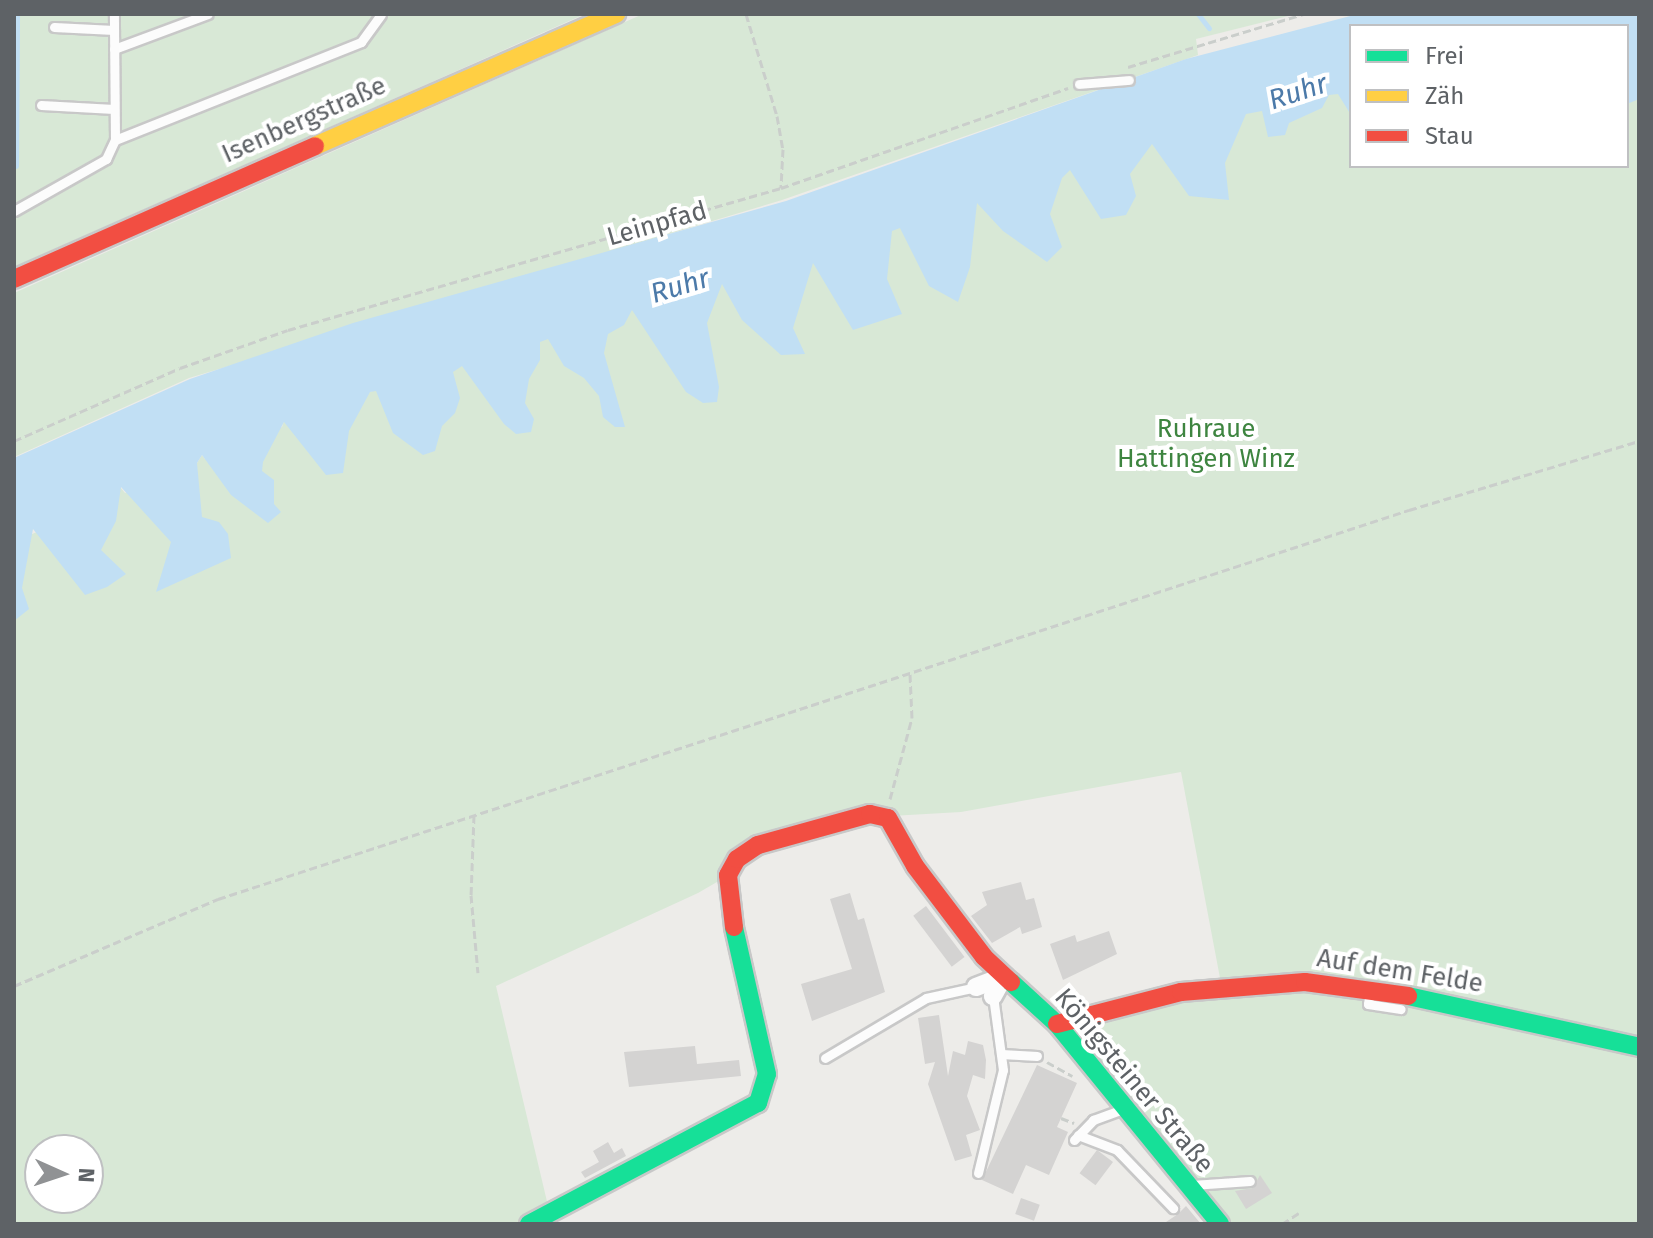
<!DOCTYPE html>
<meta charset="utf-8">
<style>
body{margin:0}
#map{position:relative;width:1653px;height:1238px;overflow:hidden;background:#edece9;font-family:"Fira Sans",sans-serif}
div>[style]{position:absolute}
.green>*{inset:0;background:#d8e8d6}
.water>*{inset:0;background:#c1dff4}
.stream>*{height:5px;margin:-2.5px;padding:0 2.5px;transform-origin:2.5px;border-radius:2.5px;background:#c1dff4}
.building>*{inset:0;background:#d4d3d2;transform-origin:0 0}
.path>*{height:3px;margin-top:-1.5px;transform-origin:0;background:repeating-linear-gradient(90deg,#cacecb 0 8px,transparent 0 12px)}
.roads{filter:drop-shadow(2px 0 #c8c8c8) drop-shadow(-2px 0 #c8c8c8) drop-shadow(0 2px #c8c8c8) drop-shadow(0 -2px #c8c8c8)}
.lane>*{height:9px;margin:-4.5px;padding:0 4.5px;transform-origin:4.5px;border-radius:4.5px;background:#fcfcfc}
.street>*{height:18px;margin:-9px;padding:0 9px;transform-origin:9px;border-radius:9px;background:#fcfcfc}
.fast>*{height:18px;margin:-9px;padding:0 9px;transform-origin:9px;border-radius:9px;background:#16e098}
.slow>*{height:18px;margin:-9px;padding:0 9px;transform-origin:9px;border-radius:9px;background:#ffcf43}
.jam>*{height:18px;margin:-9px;padding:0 9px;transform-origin:9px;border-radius:9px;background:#f24e42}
span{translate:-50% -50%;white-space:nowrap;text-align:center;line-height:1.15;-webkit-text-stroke:8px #fff;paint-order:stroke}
.street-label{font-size:26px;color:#5e6266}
.park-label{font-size:26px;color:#3e8540}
.water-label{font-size:28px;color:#4c7aa9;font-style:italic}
.frame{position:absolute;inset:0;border:16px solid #5e6266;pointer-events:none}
.legend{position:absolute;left:1349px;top:24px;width:280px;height:144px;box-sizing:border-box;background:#fff;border:2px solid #bfc0c2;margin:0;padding:10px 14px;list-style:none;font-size:24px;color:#5e6266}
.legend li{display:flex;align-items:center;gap:16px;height:40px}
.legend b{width:40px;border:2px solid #bfc0c2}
.north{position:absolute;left:24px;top:1134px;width:80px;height:80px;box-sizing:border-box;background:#fff;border:2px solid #bfc0c2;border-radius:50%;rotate:93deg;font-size:22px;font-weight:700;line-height:32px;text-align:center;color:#5e6266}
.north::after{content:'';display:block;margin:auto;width:28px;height:36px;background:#909294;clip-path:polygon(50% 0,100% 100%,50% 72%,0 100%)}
</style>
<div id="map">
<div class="green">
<div style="clip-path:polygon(14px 14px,585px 14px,14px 267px)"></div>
<div style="clip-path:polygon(643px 14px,1296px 14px,1196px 39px,1198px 55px,782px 200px,189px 378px,14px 457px,14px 293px)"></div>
<div style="clip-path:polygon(evenodd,1627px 53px,1639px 53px,1639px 1043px,1220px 978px,1181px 772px,961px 812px,891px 816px,803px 832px,698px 893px,496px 986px,549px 1210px,521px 1224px,14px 1224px,14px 542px,119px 496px,120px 487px,125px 493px,197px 463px,202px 455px,205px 459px,282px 427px,284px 421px,287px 425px,408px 377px,632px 308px,1107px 148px,1351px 85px,1351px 166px,1627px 166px,1627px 53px,40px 1150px,88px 1150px,88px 1198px,40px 1198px,40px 1150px)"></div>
<div style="clip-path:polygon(1243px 987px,1379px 993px,1639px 1054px,1639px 1224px,1232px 1224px,1071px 1028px)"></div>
</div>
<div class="water">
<div style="clip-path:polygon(1358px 14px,1639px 14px,1639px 99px,1627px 104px,1627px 26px,1351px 26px,1351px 115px,1338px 94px,1329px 95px,1322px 108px,1289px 123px,1285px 135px,1268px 137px,1262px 111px,1246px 114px,1225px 163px,1229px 200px,1189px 196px,1152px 144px,1130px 174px,1136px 196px,1126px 215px,1101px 219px,1070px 170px,1062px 178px,1050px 214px,1062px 247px,1047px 262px,1003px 231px,977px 203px,970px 267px,958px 302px,929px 286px,900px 228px,892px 231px,887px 279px,902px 314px,853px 330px,813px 263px,793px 328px,805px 354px,781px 355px,742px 320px,722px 284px,707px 323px,719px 387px,717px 402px,703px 403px,686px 392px,632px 310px,624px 325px,608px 334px,604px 353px,625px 427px,615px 427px,603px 417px,599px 396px,584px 378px,564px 366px,548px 339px,540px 342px,540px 360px,529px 379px,525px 403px,534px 419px,531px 432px,516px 434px,504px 424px,462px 366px,453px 372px,460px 398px,455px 413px,442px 426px,435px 451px,423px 455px,393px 433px,376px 391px,370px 392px,349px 431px,343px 473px,326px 475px,284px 422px,263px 462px,262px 471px,274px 480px,274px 504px,281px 512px,268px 523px,231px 495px,202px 455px,197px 463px,202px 517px,219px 522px,228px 534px,231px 558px,156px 592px,171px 542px,121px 487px,116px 521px,101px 550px,126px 574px,107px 587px,85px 595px,33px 529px,22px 588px,29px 609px,14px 621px,14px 458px,190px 379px,353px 323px,786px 201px,1186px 59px)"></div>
</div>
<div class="stream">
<div style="left:1198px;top:14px;width:18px;rotate:52deg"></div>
<div style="left:16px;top:166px;width:152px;rotate:-89.6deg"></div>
</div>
<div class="building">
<div style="clip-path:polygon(1021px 882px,1026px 900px,1034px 898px,1042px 927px,1022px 934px,1020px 927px,992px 943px,971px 916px,987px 905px,982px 892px)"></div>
<div style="clip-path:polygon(850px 893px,858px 920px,864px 918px,885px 992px,812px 1021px,801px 984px,852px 969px,830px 899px)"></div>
<div style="left:926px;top:906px;width:64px;height:16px;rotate:53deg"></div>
<div style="clip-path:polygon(1109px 931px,1117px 954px,1063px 980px,1050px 944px,1075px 935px,1077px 942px)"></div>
<div style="clip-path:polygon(939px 1015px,948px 1076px,953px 1051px,965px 1055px,968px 1041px,983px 1045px,986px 1060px,985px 1079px,973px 1075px,967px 1096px,980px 1130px,966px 1135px,972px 1156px,955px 1161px,928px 1084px,935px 1062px,925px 1064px,918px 1018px)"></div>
<div style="clip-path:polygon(695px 1046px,697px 1064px,739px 1060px,741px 1076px,629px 1087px,624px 1052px)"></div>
<div style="clip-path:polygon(1037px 1065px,1077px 1083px,1057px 1127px,1068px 1132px,1049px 1175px,1026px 1165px,1013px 1194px,982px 1180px)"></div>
<div style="clip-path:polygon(608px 1142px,614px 1153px,622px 1148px,626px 1156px,585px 1178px,581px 1172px,599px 1162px,593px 1151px)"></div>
<div style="left:1097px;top:1150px;width:20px;height:29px;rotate:37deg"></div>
<div style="clip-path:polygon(1260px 1175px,1272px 1193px,1246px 1209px,1235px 1191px,1253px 1188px)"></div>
<div style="left:1021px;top:1198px;width:20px;height:17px;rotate:20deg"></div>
<div style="clip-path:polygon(1186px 1206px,1201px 1224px,1163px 1224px,1178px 1214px)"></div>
</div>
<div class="path">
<div style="left:746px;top:14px;width:107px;rotate:73.1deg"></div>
<div style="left:777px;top:116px;width:34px;rotate:80deg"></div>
<div style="left:783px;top:149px;width:39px;rotate:93deg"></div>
<div style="left:1128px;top:67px;width:183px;rotate:-16.8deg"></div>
<div style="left:14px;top:441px;width:181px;rotate:-23.7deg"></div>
<div style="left:180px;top:368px;width:114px;rotate:-19.4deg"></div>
<div style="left:288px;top:330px;width:513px;rotate:-16.07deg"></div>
<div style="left:781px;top:188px;width:304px;rotate:-19.2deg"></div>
<div style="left:890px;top:799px;width:84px;rotate:-74.8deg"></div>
<div style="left:912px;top:718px;width:44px;rotate:-92.6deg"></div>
<div style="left:474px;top:815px;width:80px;rotate:92.1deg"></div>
<div style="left:471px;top:895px;width:78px;rotate:84.9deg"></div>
<div style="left:14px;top:986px;width:222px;rotate:-23.1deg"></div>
<div style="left:218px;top:899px;width:1253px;rotate:-18.09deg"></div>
<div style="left:1409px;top:510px;width:240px;rotate:-16.7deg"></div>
<div style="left:1047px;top:1062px;width:29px;rotate:29deg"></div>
<div style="left:1061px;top:1118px;width:14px;rotate:21deg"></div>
<div style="left:1282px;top:1224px;width:20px;rotate:-33deg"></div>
</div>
<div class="roads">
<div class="lane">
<div style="left:54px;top:27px;width:60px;rotate:2.9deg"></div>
<div style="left:114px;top:49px;width:100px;rotate:-20.4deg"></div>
<div style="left:1079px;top:84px;width:50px;rotate:-4.6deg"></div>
<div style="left:41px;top:105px;width:73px;rotate:3.1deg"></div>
<div style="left:115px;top:140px;width:265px;rotate:-21.7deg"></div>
<div style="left:361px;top:42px;width:34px;rotate:-54deg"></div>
<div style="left:14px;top:211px;width:106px;rotate:-29.5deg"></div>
<div style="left:106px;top:159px;width:21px;rotate:-65deg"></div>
<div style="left:115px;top:140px;width:126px;rotate:-90.5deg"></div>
<div style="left:1370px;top:991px;width:13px;rotate:99deg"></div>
<div style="left:1368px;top:1004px;width:33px;rotate:9deg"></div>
<div style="left:1001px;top:1054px;width:36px;rotate:3deg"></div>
<div style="left:825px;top:1058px;width:117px;rotate:-30.7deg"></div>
<div style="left:926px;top:998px;width:51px;rotate:-12.4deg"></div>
<div style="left:1078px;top:1135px;width:42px;rotate:21deg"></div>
<div style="left:1117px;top:1150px;width:81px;rotate:46deg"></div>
<div style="left:1074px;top:1140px;width:28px;rotate:-46deg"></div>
<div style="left:1093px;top:1120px;width:32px;rotate:-20deg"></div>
<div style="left:978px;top:1173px;width:106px;rotate:-76.4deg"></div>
<div style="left:1003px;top:1070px;width:75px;rotate:-97.7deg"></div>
<div style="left:1192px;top:1185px;width:58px;rotate:-3.9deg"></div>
</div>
<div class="street">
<div style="left:976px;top:987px;width:30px;rotate:-21deg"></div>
<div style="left:1004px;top:976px;width:23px;rotate:119deg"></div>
</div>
<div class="fast">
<div style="left:1011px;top:982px;width:62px;rotate:42.4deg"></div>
<div style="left:1057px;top:1024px;width:258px;rotate:50.8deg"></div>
<div style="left:1408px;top:996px;width:237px;rotate:12.4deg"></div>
<div style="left:529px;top:1224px;width:259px;rotate:-27.9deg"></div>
<div style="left:758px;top:1103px;width:30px;rotate:-73deg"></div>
<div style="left:767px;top:1074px;width:151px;rotate:-102.7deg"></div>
</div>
<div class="slow">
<div style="left:315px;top:146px;width:329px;rotate:-23.7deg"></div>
</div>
<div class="jam">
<div style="left:14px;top:279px;width:329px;rotate:-23.8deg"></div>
<div style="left:734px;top:927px;width:52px;rotate:-96.6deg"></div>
<div style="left:728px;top:875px;width:18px;rotate:-61deg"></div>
<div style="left:737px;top:859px;width:25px;rotate:-34deg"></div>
<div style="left:758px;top:845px;width:116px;rotate:-15.5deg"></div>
<div style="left:870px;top:814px;width:18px;rotate:13deg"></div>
<div style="left:888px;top:818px;width:55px;rotate:60.6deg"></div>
<div style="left:915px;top:866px;width:114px;rotate:52.8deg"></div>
<div style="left:984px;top:957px;width:37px;rotate:43deg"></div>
<div style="left:1057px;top:1024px;width:128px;rotate:-14.5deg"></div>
<div style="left:1181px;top:992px;width:124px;rotate:-4.6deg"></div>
<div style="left:1305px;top:982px;width:104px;rotate:7.7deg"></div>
</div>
</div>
<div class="street-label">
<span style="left:304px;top:120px;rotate:-24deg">Isenbergstraße</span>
<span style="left:657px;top:224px;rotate:-16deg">Leinpfad</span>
<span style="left:1400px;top:971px;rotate:9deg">Auf dem Felde</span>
<span style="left:1134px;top:1081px;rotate:50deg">Königsteiner Straße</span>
</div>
<div class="park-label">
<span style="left:1206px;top:444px">Ruhraue<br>Hattingen Winz</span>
</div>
<div class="water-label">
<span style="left:1298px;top:92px;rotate:-18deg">Ruhr</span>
<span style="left:680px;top:286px;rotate:-17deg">Ruhr</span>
</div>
<div class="frame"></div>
<ul class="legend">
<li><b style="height:10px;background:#16e098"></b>Frei</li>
<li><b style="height:10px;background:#ffcf43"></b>Zäh</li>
<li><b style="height:10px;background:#f24e42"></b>Stau</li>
</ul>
<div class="north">N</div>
</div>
